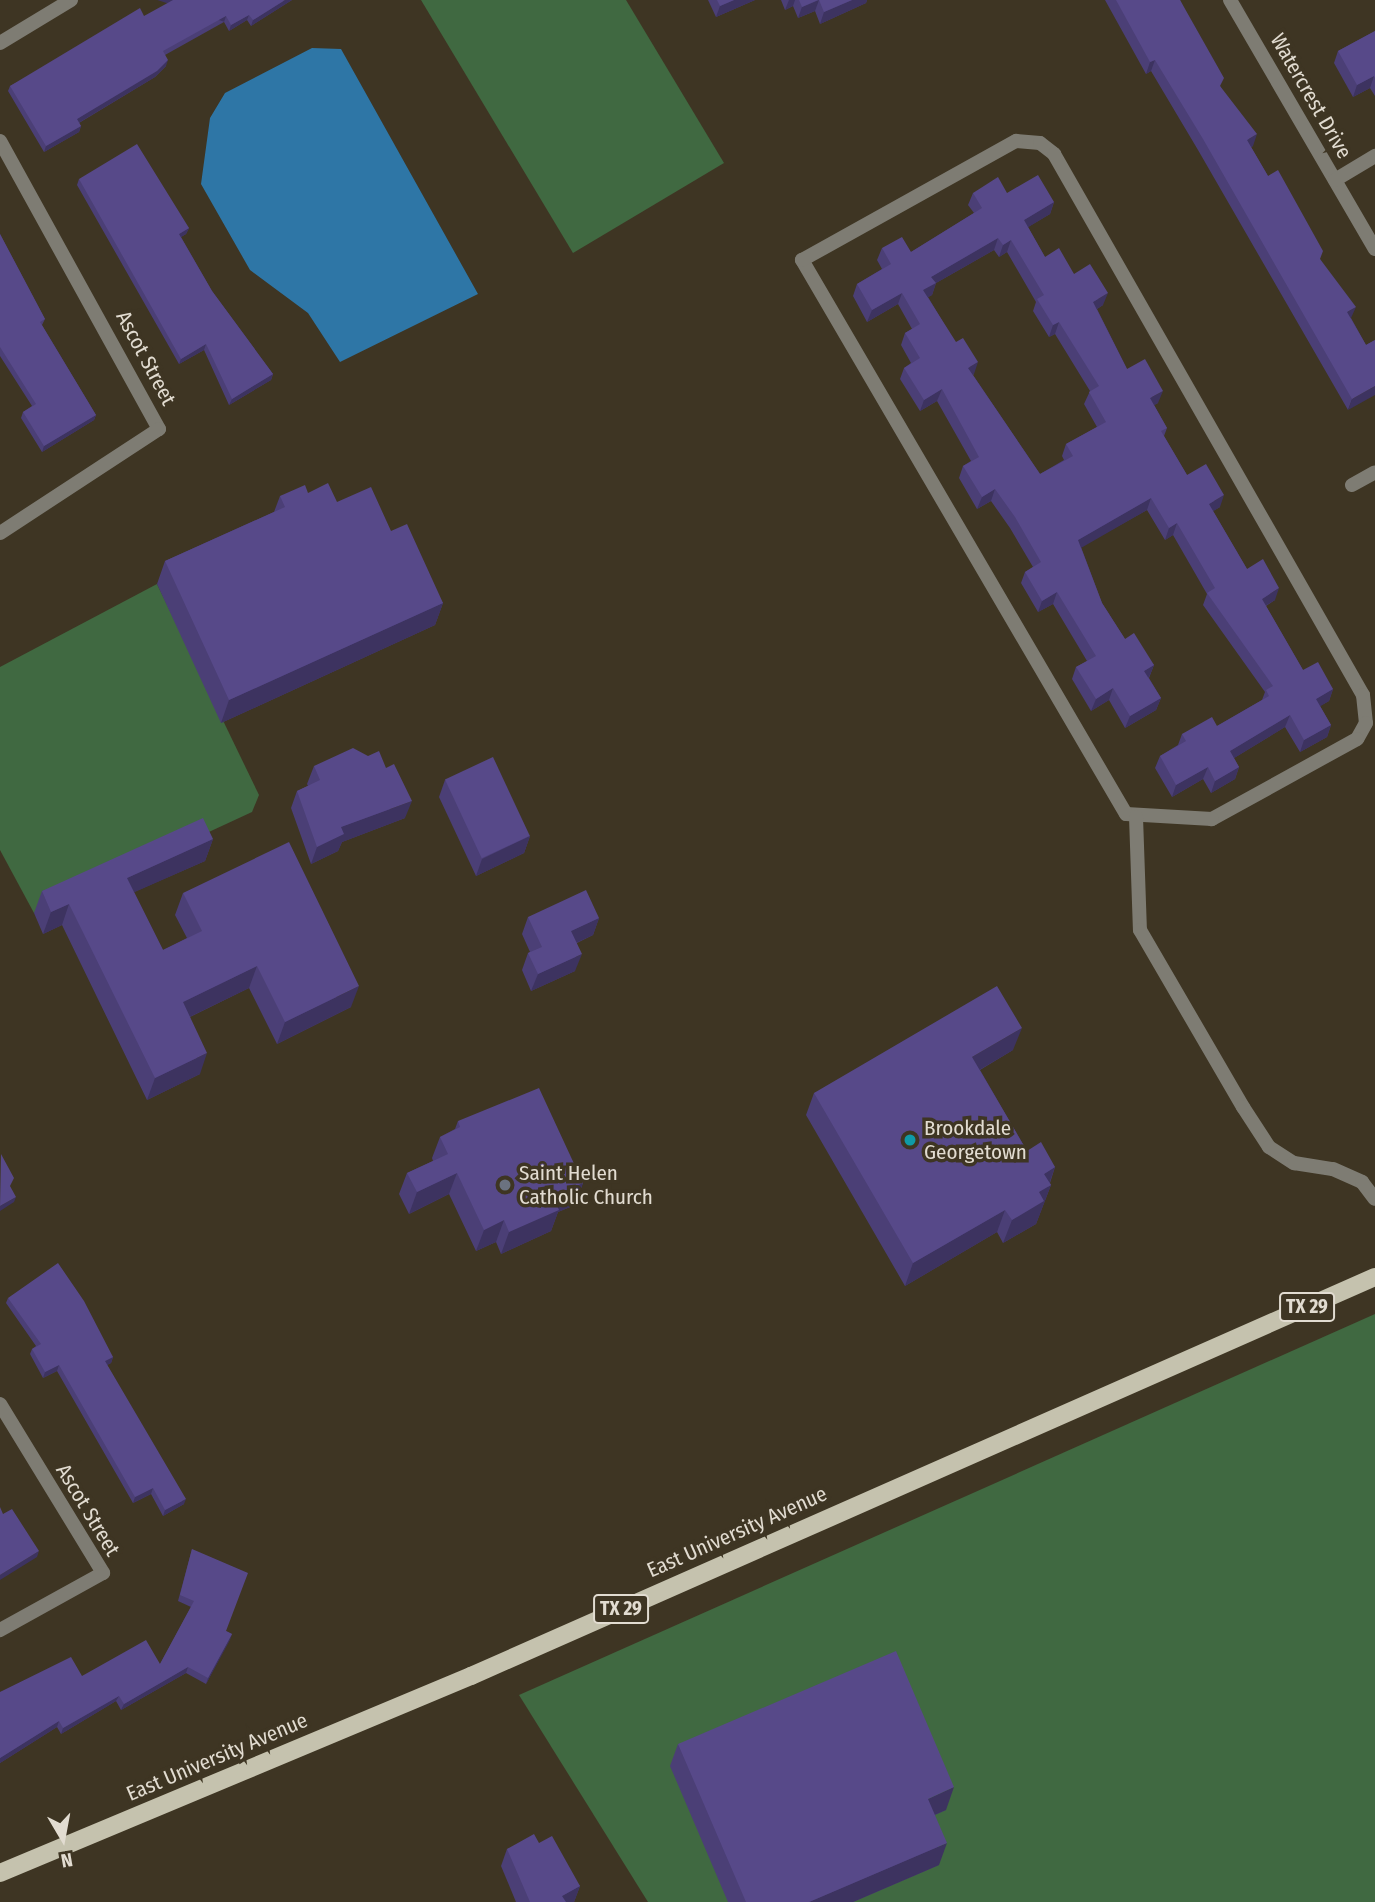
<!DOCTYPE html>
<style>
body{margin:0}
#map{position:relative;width:1375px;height:1902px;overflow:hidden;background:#3e3523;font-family:"Fira Sans Condensed",sans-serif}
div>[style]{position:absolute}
.green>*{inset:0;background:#406941}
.water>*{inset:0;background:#2e76a6}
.minor>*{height:14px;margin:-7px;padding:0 7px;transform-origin:7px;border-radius:7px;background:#7e7c73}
.primary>*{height:18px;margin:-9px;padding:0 9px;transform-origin:9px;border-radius:9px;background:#c5c2ae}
.wall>*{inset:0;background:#4b3f76}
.shaded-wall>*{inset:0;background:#3d3360;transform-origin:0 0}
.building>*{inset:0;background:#574989;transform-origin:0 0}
.dots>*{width:19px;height:19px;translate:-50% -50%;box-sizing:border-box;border:4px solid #3e3523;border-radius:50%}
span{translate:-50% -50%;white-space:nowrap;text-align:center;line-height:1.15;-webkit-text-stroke:7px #3e3523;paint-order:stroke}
.shield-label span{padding:2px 5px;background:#3e3523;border:2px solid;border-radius:5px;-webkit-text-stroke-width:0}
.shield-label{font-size:19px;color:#e2dcd1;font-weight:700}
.street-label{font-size:21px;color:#e2dcd1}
.poi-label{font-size:21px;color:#e2dcd1}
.left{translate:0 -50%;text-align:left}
.north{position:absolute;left:28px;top:1804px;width:70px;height:70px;-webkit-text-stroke:5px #3e3523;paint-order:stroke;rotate:170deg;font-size:19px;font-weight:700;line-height:28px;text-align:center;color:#e2dcd1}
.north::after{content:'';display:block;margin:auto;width:24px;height:32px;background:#e2dcd1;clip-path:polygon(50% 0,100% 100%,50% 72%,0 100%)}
</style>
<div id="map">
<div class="green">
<div style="clip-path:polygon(421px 0,626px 0,724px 163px,573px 253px)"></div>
<div style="clip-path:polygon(157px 584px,259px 795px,252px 812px,34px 913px,0 850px,0 667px)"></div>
<div style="clip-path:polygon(1375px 1314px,1375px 1902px,648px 1902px,519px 1695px)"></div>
</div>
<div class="water">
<div style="clip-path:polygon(312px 48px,341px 49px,478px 294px,340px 362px,308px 313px,250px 270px,201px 184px,210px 118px,225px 93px)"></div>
</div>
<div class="minor">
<div style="left:1230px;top:0;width:288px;rotate:59.8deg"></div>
<div style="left:0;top:43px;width:83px;rotate:-31.2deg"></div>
<div style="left:0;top:141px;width:329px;rotate:61.1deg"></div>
<div style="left:159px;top:429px;width:190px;rotate:146.8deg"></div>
<div style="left:1016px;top:141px;width:24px;rotate:5deg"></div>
<div style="left:1040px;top:143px;width:18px;rotate:38deg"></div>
<div style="left:1054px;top:154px;width:623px;rotate:60.27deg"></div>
<div style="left:1363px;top:695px;width:28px;rotate:84deg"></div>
<div style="left:1366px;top:723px;width:18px;rotate:119deg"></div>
<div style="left:1357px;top:739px;width:166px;rotate:151.1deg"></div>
<div style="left:1212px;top:819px;width:86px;rotate:-176.7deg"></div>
<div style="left:1126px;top:814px;width:642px;rotate:-120.32deg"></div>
<div style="left:802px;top:260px;width:245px;rotate:-29.1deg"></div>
<div style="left:1335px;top:180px;width:47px;rotate:-31deg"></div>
<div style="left:1352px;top:485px;width:26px;rotate:-29deg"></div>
<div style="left:1136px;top:817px;width:113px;rotate:88deg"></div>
<div style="left:1140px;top:930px;width:205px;rotate:59.8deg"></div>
<div style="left:1243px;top:1107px;width:48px;rotate:57deg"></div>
<div style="left:1269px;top:1147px;width:30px;rotate:33deg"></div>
<div style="left:1294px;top:1163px;width:39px;rotate:9deg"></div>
<div style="left:1333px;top:1169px;width:32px;rotate:24deg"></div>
<div style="left:1362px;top:1182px;width:21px;rotate:53deg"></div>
<div style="left:0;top:1404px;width:198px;rotate:58.6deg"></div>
<div style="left:103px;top:1573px;width:118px;rotate:151deg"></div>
</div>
<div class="primary">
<div style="left:0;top:1873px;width:511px;rotate:-22.7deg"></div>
<div style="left:471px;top:1676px;width:988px;rotate:-23.82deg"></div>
</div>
<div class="wall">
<div style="clip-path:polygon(292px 0,251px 26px,247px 20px,229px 31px,224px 22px,165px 55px,166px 66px,155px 77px,79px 123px,81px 126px,79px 132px,44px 152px,8px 91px,10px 86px,144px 16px)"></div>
<div style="clip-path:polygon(708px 0,755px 0,716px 17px)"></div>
<div style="clip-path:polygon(781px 0,867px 0,866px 3px,820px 24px,815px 11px,798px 18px,793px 6px,785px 10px)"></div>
<div style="clip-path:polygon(1105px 0,1180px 0,1221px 88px,1253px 146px,1251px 147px,1268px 176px,1320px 259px,1351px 318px,1366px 345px,1375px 340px,1348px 410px,1198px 150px,1151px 71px,1146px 74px)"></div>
<div style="clip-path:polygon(1375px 31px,1375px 96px,1370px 88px,1353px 97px,1334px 63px,1338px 51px)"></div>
<div style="clip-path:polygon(79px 179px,189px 228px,186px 234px,181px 237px,212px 291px,273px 374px,271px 380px,229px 405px,204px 350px,179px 364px,77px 185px)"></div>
<div style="clip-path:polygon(evenodd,973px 193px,1007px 193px,1054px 202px,1050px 214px,1028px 227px,1045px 257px,1074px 274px,1103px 305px,1097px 309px,1127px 369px,1158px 403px,1154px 405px,1167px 428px,1164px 436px,1187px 475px,1220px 507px,1213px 511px,1247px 569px,1275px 600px,1266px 606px,1303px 670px,1333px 689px,1329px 701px,1320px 706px,1331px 725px,1327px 737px,1300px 752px,1285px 727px,1234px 758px,1239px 767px,1235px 779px,1211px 793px,1203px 779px,1172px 797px,1155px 768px,1160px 756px,1178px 745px,1182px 734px,1217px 726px,1262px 700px,1265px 692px,1203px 605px,1207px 594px,1173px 535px,1165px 540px,1147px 510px,1081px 547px,1102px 603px,1125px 639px,1154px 665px,1149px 678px,1161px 698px,1156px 710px,1125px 728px,1109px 700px,1091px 711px,1072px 679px,1076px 667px,1087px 661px,1053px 604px,1038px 612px,1021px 583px,1025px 572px,1033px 567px,1010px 528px,991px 501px,977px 509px,959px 478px,963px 466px,971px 461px,937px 401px,920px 411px,900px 379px,904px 368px,911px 363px,901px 345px,905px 333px,912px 329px,898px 304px,867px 322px,853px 296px,857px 284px,882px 269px,877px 260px,882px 248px,911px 252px,974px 213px,968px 205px,973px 193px,994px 250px,999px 257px,1007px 252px,1036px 302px,1033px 311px,1049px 337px,1055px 334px,1090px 391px,1084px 404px,1097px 427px,1066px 444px,1062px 456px,1064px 460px,1040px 474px,973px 375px,974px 374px,928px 297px,932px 295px,936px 283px,994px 250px)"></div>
<div style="clip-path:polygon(0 234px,45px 319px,42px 325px,96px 415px,94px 420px,42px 452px,21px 418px,23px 412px,32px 406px,0 356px)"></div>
<div style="clip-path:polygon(308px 493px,337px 502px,391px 531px,443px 603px,435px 625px,221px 723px,157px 584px,165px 561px,274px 512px,280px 496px)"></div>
<div style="clip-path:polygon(314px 766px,405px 818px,342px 842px,338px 851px,311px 864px,291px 808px,297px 791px,308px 786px,307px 784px)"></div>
<div style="clip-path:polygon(445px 780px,530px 836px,524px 853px,476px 876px,439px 797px)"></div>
<div style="clip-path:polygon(213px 839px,205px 861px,134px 892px,163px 950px,187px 938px,175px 915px,183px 893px,351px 1007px,277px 1044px,249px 988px,190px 1017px,200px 1074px,147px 1100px,62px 925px,43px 934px,34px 913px,42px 891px)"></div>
<div style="clip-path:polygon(528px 917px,599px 918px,593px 935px,577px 943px,575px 971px,531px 991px,522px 970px,528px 953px,530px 952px,522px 934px)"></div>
<div style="clip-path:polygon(1013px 1050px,980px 1070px,1027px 1151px,1055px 1167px,1050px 1183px,1051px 1185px,1036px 1224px,1003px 1243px,997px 1232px,905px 1286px,806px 1115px,814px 1093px)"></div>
<div style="clip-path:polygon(458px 1121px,583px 1183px,575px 1205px,558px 1212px,551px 1231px,501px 1254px,496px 1242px,476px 1251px,449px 1194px,409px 1214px,399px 1194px,407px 1173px,433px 1161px,432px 1158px,440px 1137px,455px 1129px)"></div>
<div style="clip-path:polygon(8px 1298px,113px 1357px,111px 1363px,107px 1365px,184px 1504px,163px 1516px,151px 1494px,133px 1503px,57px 1371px,43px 1378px,30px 1354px,32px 1349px,36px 1346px,6px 1303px)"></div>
<div style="clip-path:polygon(192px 1549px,226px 1631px,232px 1634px,206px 1684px,186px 1673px,121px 1710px,116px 1701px,61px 1734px,57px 1727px,0 1763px,0 1692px,82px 1676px,160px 1664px,191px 1607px,178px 1601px)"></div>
<div style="clip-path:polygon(678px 1744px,946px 1810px,935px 1815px,939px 1865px,853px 1902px,728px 1902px,670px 1766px)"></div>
<div style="clip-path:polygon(539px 1843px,580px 1886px,574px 1902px,516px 1902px,501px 1866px,507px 1849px)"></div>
</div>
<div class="shaded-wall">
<div style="clip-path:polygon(285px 0,292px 0,251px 26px,253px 20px)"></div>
<div style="clip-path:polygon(734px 0,755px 0,716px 17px,720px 6px)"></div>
<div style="clip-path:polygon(789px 0,795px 0,793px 6px,785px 10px)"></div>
<div style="clip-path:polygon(819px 0,815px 11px,798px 18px,802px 7px)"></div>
<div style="clip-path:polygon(852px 0,867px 0,866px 3px,820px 24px,824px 12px)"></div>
<div style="clip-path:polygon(249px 15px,247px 20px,229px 31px,231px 25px)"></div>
<div style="left:226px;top:16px;width:6px;height:72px;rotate:108deg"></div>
<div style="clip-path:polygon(168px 60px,166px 66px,155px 77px,75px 125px,77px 119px)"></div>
<div style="clip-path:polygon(1155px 60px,1151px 71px,1146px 74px,1150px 62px)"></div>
<div style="clip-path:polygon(1374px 76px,1370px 88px,1353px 97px,1357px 85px)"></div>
<div style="clip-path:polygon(81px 126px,79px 132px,44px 152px,46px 146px)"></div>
<div style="clip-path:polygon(1257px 134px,1253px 146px,1243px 151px,1247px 140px)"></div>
<div style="clip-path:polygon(1054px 202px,1050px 214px,1020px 232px,1024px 220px)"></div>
<div style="clip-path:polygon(189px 228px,186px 234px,176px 240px,179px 234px)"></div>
<div style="clip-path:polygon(998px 238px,994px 250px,936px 283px,932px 295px,919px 302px,923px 290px,931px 277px)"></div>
<div style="clip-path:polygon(1011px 240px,1007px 252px,999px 257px,1003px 245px)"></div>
<div style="clip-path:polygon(902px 293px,898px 304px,867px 322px,872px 310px)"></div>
<div style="clip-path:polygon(1108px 293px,1103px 305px,1089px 314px,1093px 302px)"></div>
<div style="clip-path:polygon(1356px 307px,1351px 318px,1343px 323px,1347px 312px)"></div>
<div style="clip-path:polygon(1059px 322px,1055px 334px,1049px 337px,1053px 325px)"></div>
<div style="clip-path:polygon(206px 344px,204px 350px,179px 364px,181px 359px)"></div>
<div style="clip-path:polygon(978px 362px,974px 374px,964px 380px,968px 368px)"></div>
<div style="clip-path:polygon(273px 374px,271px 380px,229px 405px,232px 399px)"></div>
<div style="clip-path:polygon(1375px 386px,1375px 395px,1348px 410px,1352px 399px)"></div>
<div style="clip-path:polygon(942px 389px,937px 401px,920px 411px,924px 400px)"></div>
<div style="clip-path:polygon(1163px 391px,1158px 403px,1146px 410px,1150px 398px)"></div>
<div style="clip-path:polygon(96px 415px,94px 420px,42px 452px,44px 446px)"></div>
<div style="clip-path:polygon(995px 489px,991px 501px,977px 509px,982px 497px)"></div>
<div style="clip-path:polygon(1224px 495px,1220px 507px,1205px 516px,1209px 504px)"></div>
<div style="clip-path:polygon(1151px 498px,1147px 510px,1074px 552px,1078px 540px)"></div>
<div style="clip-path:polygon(1177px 523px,1173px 535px,1165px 540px,1169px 528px)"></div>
<div style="clip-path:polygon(1279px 588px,1275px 600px,1258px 610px,1262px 599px)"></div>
<div style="clip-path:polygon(1057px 592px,1053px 604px,1038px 612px,1042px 601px)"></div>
<div style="clip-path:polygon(443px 603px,435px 625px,221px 723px,229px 700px)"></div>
<div style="clip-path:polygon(1154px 665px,1149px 677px,1140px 683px,1144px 671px)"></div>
<div style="clip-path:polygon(1113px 688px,1109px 700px,1091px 711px,1096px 699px)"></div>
<div style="clip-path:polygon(1333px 689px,1329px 701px,1312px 711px,1316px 699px)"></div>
<div style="clip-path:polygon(1161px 698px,1156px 710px,1125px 728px,1130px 716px)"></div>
<div style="clip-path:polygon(1290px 715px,1285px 727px,1226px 763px,1230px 751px)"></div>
<div style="clip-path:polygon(1331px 725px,1327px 737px,1300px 752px,1304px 740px)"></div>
<div style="clip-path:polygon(1208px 767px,1203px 779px,1172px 797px,1176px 785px)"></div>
<div style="clip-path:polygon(1239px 767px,1235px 779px,1211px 793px,1215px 781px)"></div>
<div style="clip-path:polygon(412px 801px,405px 818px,342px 842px,338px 851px,311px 864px,317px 847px,341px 827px)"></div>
<div style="clip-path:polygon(530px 836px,524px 853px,476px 876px,482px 859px)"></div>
<div style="clip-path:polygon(213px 839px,205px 861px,119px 899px,127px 878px)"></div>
<div style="clip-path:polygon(69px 904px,62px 925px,43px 934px,51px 912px)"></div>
<div style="clip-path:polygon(599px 918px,593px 935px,565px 948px,571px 931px)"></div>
<div style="clip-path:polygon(582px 954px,575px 971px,531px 991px,538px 974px)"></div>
<div style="clip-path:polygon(257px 966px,249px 988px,175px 1024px,183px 1002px)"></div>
<div style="clip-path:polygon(359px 986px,351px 1007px,277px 1044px,285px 1022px)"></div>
<div style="clip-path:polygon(1022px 1028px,1013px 1050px,964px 1079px,972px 1057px)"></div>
<div style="clip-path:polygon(207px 1053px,200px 1074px,147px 1100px,155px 1078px)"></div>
<div style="clip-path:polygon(1055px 1167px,1048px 1187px,1051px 1185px,1036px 1224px,1003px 1243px,1012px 1220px,1044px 1174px)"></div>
<div style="clip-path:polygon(457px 1173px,449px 1194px,409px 1214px,417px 1192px)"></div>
<div style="clip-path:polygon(583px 1183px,575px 1205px,558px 1212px,551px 1231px,501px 1254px,509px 1232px,553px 1196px)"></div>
<div style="clip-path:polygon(16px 1197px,14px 1202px,0 1211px,0 1206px)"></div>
<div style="clip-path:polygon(1005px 1210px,997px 1232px,905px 1286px,913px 1263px)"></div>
<div style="clip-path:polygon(504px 1220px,496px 1242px,476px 1251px,484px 1230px)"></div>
<div style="clip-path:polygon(113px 1357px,111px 1363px,103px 1367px,105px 1361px)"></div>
<div style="clip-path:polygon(59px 1365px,57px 1371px,43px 1378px,45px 1372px)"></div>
<div style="clip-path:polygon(153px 1488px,151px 1494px,133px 1503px,135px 1497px)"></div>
<div style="clip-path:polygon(186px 1499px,184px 1504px,163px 1516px,165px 1510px)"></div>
<div style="clip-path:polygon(39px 1551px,37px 1557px,0 1580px,0 1575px)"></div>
<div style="clip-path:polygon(232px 1634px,230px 1640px,206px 1684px,208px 1678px)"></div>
<div style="clip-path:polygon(188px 1667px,186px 1673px,121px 1710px,124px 1704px)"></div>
<div style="clip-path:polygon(119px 1696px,116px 1701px,61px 1734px,63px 1728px)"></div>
<div style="clip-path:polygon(59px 1721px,57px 1727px,0 1763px,0 1758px)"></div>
<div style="clip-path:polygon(954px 1787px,946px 1810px,920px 1821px,928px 1799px)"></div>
<div style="clip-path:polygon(947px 1843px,939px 1865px,853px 1902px,809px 1902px)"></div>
<div style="clip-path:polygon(580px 1886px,574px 1902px,560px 1902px,562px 1896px)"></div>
</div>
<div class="building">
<div style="clip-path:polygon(173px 0,285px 0,253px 20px,249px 15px,231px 25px,226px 16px,163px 51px,168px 60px,157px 71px,77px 119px,81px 126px,46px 146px,10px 86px,140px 8px,144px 16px)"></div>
<div style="clip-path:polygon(717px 0,734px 0,720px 6px)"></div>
<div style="clip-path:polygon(799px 0,818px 0,802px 7px)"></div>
<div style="clip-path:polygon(819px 0,852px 0,824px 12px)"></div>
<div style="clip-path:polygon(1116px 0,1180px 0,1224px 78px,1220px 86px,1257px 134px,1247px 140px,1268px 176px,1278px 170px,1323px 251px,1320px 259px,1356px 307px,1347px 312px,1366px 345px,1375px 340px,1375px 386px,1352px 399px,1203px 139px,1155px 60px,1150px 62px)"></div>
<div style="clip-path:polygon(1375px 31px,1375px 78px,1374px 76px,1357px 85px,1338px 51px)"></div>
<div style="clip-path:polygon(137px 144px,189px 228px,179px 234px,212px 291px,273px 374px,232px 399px,206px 344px,181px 359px,79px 179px)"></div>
<div style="clip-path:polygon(evenodd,1038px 175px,1054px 202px,1024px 220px,1045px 257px,1059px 248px,1074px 274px,1090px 264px,1108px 293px,1093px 302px,1127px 369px,1145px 359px,1163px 391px,1150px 398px,1167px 428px,1161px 431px,1187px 475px,1206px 464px,1224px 495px,1209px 504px,1247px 569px,1263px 559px,1279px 588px,1262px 599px,1303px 670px,1318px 662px,1333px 689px,1316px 699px,1331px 725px,1304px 740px,1290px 715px,1230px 751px,1239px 767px,1215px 781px,1208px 767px,1176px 785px,1160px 756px,1186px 741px,1182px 734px,1212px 717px,1217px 726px,1269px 696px,1266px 690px,1273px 686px,1207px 593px,1215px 588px,1177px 523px,1169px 528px,1151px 498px,1078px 540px,1102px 603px,1125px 639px,1134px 633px,1154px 665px,1144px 671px,1161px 698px,1130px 716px,1113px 688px,1096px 699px,1076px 667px,1096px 656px,1057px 592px,1042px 601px,1025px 572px,1041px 562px,1015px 517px,995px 489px,982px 497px,963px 466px,979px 457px,942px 389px,924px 400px,904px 368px,920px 358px,905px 333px,920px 324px,902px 293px,872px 310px,857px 284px,891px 264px,882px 248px,902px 237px,911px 252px,982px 208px,973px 193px,998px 177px,1007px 193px,1038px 175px,998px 238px,1003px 245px,1011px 240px,1044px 295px,1037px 299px,1053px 325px,1059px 322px,1099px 386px,1089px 392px,1106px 422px,1066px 444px,1073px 456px,1040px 474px,968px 368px,978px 362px,963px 338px,956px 342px,923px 290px,936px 283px,931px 277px,998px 238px)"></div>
<div style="clip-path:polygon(0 234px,45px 319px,40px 322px,96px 415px,44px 446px,23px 412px,36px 404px,0 347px)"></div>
<div style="clip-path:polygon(328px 483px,337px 502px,371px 487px,391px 531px,407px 524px,443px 603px,229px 700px,165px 561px,285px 507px,280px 496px,305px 485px,308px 493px)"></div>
<div style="clip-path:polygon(353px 748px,368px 756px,379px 751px,386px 768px,394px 764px,412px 801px,341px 827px,344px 834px,317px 847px,297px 791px,320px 780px,314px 766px)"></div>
<div style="left:493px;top:757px;width:87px;height:53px;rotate:65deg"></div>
<div style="clip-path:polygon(203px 818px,213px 839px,127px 878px,163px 950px,202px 931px,183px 893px,289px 842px,359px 986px,285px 1022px,257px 966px,183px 1002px,207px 1053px,155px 1078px,69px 904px,51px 912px,42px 891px)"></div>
<div style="clip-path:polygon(586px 890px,599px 918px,571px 931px,582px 954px,538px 974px,528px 953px,542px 947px,528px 917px)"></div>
<div style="clip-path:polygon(997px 986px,1022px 1028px,972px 1057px,1027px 1151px,1041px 1142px,1055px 1167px,1044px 1174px,1051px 1185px,1039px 1192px,1044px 1201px,1012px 1220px,1005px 1210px,913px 1263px,814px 1093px)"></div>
<div style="clip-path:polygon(539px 1088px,583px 1183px,553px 1196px,559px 1210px,509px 1232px,504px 1220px,484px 1230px,457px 1173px,417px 1192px,407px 1173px,448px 1154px,440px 1137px,460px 1127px,458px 1121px)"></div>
<div style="clip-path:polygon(1px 1154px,14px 1178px,10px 1186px,16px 1197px,0 1206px)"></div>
<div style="clip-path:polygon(58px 1263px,84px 1301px,113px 1357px,105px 1361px,186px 1499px,165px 1510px,153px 1488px,135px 1497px,59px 1365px,45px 1372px,32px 1349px,41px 1344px,8px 1298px)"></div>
<div style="clip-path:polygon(0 1507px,3px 1514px,12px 1509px,39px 1551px,0 1575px)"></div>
<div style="clip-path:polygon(192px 1549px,248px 1573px,226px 1631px,232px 1634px,208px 1678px,188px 1667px,124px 1704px,119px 1696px,63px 1728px,59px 1721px,0 1758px,0 1692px,71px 1657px,82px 1676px,146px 1640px,160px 1664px,194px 1601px,180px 1595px)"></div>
<div style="clip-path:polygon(896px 1651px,954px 1787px,928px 1799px,947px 1843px,809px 1902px,746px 1902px,678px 1744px)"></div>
<div style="clip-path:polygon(534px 1834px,539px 1843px,552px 1836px,580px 1886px,562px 1896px,566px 1902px,530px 1902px,507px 1849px)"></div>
</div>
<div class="dots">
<div style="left:910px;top:1140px;background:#0f9aa8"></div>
<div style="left:505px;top:1185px;background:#6b7280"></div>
</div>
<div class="shield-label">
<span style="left:1307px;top:1307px">TX 29</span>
<span style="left:621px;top:1609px">TX 29</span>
</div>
<div class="street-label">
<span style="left:1311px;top:96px;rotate:60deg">Watercrest Drive</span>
<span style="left:146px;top:358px;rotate:62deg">Ascot Street</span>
<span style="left:88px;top:1510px;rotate:59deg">Ascot Street</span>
<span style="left:737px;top:1532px;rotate:-24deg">East University Avenue</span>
<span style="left:217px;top:1757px;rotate:-23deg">East University Avenue</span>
</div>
<div class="poi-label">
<span class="left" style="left:924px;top:1140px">Brookdale<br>Georgetown</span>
<span class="left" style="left:519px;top:1185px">Saint Helen<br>Catholic Church</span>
</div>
<div class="north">N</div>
</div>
